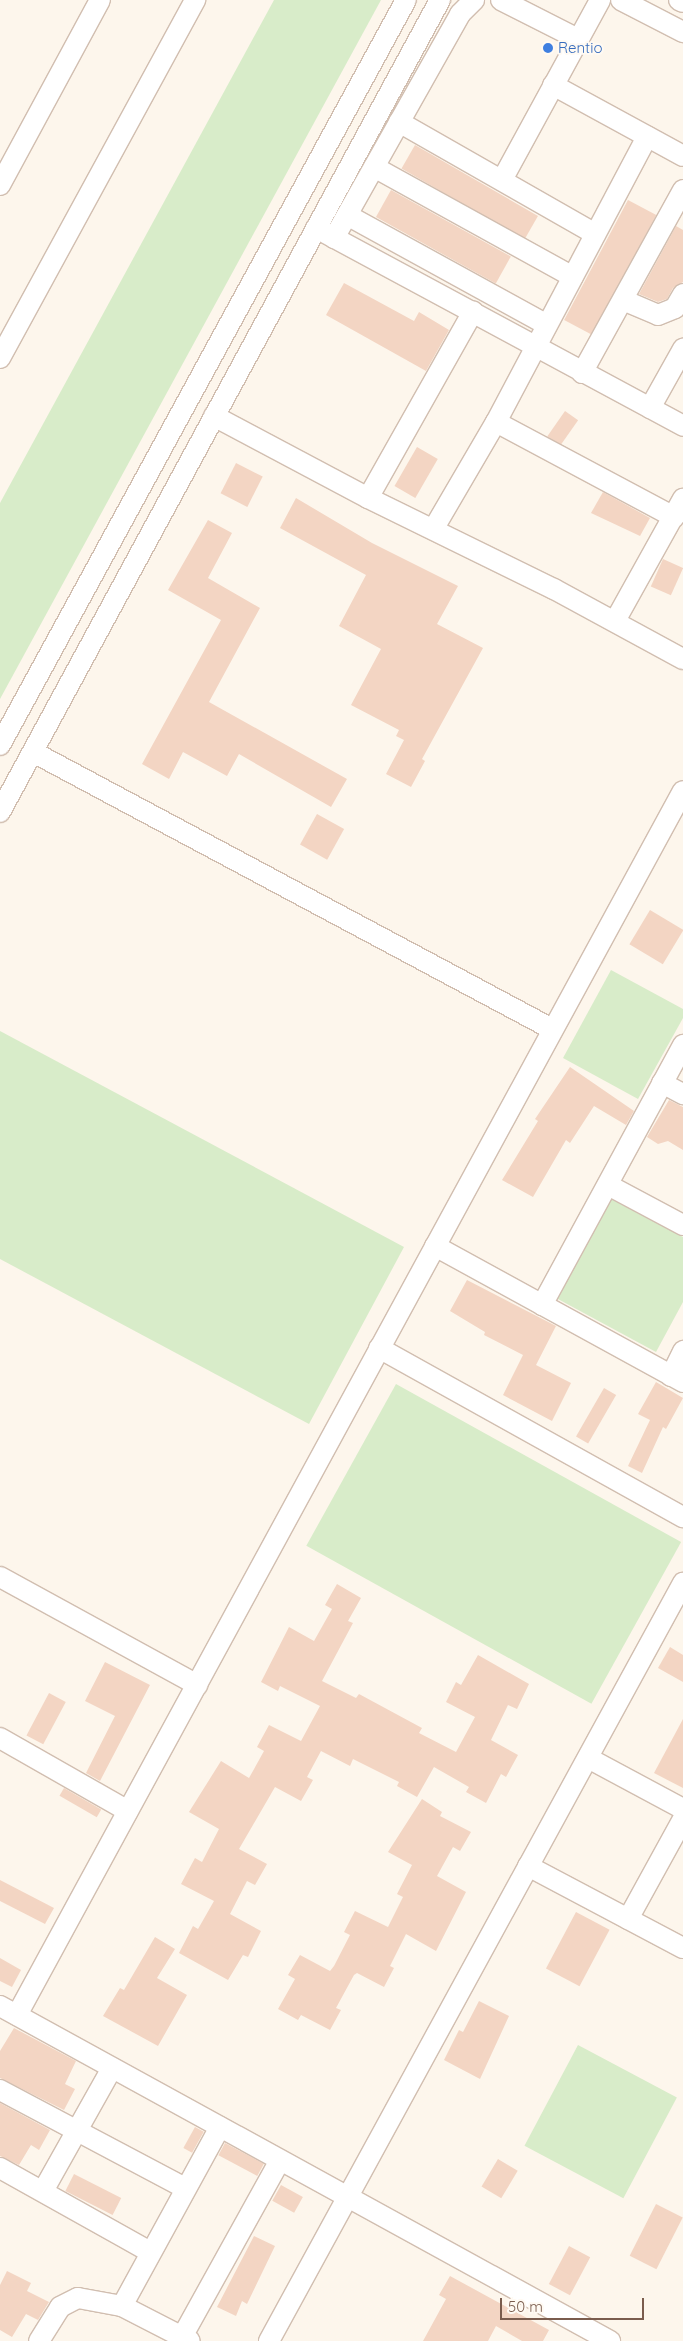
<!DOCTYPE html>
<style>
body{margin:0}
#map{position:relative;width:683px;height:2341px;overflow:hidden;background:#fdf6ec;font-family:Quicksand,sans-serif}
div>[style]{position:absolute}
.green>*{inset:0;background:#d8ecc9;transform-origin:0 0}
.building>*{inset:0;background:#f3d5c3;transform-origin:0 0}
.roads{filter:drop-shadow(1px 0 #d1beb0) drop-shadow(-1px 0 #d1beb0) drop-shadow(0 1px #d1beb0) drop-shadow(0 -1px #d1beb0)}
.minor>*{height:20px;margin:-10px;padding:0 10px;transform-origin:10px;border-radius:10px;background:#fff}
.dots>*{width:14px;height:14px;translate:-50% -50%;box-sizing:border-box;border:2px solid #fffaf3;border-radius:50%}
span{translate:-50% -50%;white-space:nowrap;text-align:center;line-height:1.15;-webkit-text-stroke:4px #fffaf3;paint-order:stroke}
.shop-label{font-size:15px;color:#366cbe}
.left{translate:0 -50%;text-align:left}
.scale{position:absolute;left:500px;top:2298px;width:144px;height:22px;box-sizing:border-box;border:2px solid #7a5c4d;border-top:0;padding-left:6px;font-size:15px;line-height:18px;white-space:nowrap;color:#7a5c4d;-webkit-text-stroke:4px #fffaf3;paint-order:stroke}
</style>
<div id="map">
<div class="green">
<div style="clip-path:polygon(274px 0,381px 0,0 699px,0 503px)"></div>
<div style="clip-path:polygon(611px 970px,683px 1009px,683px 1018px,638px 1099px,563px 1058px)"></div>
<div style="clip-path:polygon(0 1031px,404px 1247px,309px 1424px,0 1259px)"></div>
<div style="clip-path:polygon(611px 1199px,683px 1237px,683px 1302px,656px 1352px,556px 1298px)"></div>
<div style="left:396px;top:1384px;width:326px;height:185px;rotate:29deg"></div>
<div style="left:578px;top:2045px;width:112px;height:114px;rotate:28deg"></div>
</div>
<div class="building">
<div style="left:415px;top:145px;width:142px;height:27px;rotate:30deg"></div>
<div style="left:391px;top:190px;width:137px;height:31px;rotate:29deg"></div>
<div style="left:628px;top:200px;width:32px;height:136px;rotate:28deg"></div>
<div style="clip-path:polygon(676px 226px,683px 230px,683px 282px,673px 288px,667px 299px,658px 302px,639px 294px)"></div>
<div style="clip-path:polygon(344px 283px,414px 321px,419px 312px,449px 330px,426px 371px,326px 315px)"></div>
<div style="left:565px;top:411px;width:16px;height:31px;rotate:35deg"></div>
<div style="left:417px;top:447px;width:24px;height:45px;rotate:30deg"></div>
<div style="left:236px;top:463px;width:30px;height:34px;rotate:27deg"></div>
<div style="clip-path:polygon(603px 492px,650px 518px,640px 536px,591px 513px)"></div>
<div style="clip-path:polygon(296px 498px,372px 543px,458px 586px,437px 624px,483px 648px,422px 759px,425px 761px,411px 787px,386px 774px,404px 740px,396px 736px,399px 730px,351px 705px,381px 649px,339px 626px,366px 575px,280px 528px)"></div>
<div style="clip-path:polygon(208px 520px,232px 533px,208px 578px,260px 608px,209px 702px,347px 779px,331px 807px,239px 754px,227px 776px,183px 752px,169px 779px,142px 764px,221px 620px,168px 590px)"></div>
<div style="left:663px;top:559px;width:22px;height:30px;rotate:24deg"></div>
<div style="left:317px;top:814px;width:31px;height:35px;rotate:29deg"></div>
<div style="left:650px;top:910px;width:39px;height:40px;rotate:31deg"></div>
<div style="clip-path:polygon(570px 1067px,634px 1111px,626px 1125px,594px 1106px,570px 1143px,566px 1140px,533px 1197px,502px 1180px,538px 1121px,535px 1119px)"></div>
<div style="clip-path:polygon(669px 1100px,683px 1107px,683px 1150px,668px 1141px,658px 1144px,647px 1137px)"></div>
<div style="clip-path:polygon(467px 1280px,556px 1326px,536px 1365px,571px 1383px,552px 1421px,503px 1395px,523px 1355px,484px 1335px,485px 1332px,450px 1311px)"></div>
<div style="clip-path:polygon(656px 1382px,683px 1398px,666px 1429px,663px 1427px,642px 1473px,628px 1466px,650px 1420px,638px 1414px)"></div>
<div style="left:604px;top:1388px;width:14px;height:56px;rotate:30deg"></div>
<div style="clip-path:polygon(337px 1584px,361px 1598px,348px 1621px,353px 1623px,322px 1681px,356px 1698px,359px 1694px,422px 1728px,419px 1733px,456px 1752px,475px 1717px,446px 1702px,456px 1682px,461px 1685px,478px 1655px,529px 1684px,517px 1709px,508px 1705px,491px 1740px,518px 1755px,506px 1777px,501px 1774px,486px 1803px,466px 1792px,469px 1787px,434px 1767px,417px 1797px,397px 1786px,399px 1782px,353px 1759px,350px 1766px,321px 1751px,307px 1777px,313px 1780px,301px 1801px,275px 1787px,239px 1849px,267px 1864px,255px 1885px,247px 1881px,230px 1914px,261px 1931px,248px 1957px,243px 1955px,228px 1980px,179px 1953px,193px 1926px,198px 1929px,214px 1901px,181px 1884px,195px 1858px,202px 1862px,219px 1829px,189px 1812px,221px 1761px,249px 1778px,264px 1751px,257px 1747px,269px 1725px,301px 1741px,320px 1706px,280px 1686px,278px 1691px,261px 1682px,289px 1627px,314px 1641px,332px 1609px,325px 1605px)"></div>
<div style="clip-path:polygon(670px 1647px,683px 1655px,683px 1682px,658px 1668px)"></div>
<div style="clip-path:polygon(105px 1662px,150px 1685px,100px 1781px,86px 1773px,115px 1716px,85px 1701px)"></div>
<div style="left:49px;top:1693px;width:19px;height:48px;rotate:28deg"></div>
<div style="clip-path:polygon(683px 1719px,683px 1788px,654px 1773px)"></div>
<div style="left:64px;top:1788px;width:43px;height:9px;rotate:30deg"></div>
<div style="clip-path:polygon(422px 1799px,442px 1812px,440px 1816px,471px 1832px,460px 1851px,453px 1847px,437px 1876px,466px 1892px,436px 1951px,406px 1934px,390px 1966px,394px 1968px,384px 1987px,357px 1973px,354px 1975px,336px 2008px,341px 2010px,330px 2030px,301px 2015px,298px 2020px,278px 2009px,295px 1979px,288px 1975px,300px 1955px,330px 1971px,334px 1966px,350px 1935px,344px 1932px,355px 1911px,388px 1927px,403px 1897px,397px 1894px,412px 1865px,388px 1852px)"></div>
<div style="clip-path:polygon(0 1880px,54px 1908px,45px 1924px,0 1901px)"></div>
<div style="left:576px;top:1912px;width:38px;height:64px;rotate:28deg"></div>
<div style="clip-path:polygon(155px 1937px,175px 1949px,157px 1978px,187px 1995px,158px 2046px,103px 2016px,120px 1988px,124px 1990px)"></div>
<div style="clip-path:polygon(0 1958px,21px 1970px,12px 1987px,0 1981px)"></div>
<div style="clip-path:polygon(479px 2001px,509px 2016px,480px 2079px,444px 2060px,459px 2030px,463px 2032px)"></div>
<div style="clip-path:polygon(14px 2028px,76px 2061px,65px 2084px,75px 2089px,64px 2110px,0 2078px,0 2051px)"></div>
<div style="clip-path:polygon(0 2103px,50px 2130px,39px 2150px,31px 2145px,19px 2165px,0 2156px)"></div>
<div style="left:195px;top:2127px;width:10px;height:24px;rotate:29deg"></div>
<div style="left:225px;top:2143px;width:44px;height:14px;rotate:28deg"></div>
<div style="left:498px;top:2159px;width:23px;height:32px;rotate:31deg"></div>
<div style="left:74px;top:2174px;width:53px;height:19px;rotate:27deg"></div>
<div style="left:281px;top:2185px;width:25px;height:18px;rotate:29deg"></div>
<div style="left:656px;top:2204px;width:30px;height:58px;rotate:27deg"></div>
<div style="clip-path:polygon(254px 2236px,275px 2246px,247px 2304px,242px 2301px,236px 2316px,217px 2307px)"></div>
<div style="left:569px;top:2246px;width:24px;height:43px;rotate:28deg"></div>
<div style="clip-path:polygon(7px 2271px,31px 2283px,27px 2291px,49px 2302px,38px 2320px,26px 2314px,12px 2337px,0 2330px,0 2285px)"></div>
<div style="clip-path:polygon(450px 2276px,549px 2330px,543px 2341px,522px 2341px,496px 2326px,488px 2341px,423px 2341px,446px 2299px,439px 2295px)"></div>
</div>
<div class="roads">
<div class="minor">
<div style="left:501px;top:0;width:86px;rotate:26.9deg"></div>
<div style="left:621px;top:0;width:70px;rotate:27.3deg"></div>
<div style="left:679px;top:0;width:4px;rotate:27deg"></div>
<div style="left:553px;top:85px;width:148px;rotate:28.6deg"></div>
<div style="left:399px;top:122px;width:226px;rotate:29.7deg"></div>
<div style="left:374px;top:167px;width:227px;rotate:28.9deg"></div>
<div style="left:502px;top:180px;width:205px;rotate:-61.4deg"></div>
<div style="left:0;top:185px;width:210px;rotate:-61.6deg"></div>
<div style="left:347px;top:215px;width:228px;rotate:28.8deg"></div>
<div style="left:316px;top:228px;width:417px;rotate:28.3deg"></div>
<div style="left:334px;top:238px;width:257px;rotate:-60.6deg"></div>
<div style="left:460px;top:14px;width:20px;rotate:-45deg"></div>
<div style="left:623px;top:300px;width:38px;rotate:23deg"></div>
<div style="left:658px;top:315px;width:18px;rotate:-22deg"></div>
<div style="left:675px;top:308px;width:16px;rotate:-60deg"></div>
<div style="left:0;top:358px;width:408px;rotate:-61.4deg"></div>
<div style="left:582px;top:373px;width:209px;rotate:-61.1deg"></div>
<div style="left:650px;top:408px;width:68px;rotate:-60.8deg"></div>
<div style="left:214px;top:416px;width:174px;rotate:28deg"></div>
<div style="left:368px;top:498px;width:207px;rotate:26.1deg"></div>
<div style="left:554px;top:589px;width:147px;rotate:28.5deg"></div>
<div style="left:496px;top:422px;width:202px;rotate:28.1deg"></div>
<div style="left:368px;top:498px;width:214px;rotate:-60.6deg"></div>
<div style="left:434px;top:528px;width:123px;rotate:-59.7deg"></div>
<div style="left:496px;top:422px;width:323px;rotate:-62.1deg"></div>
<div style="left:615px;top:621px;width:140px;rotate:-60.9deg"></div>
<div style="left:0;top:745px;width:848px;rotate:-61.41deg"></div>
<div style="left:33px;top:752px;width:588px;rotate:28.09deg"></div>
<div style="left:0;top:812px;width:924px;rotate:-61.55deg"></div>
<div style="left:662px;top:1083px;width:24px;rotate:28deg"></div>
<div style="left:608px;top:1185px;width:85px;rotate:28.1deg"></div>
<div style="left:435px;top:1246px;width:283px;rotate:28.7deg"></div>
<div style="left:542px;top:1305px;width:296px;rotate:-61.5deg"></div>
<div style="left:379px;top:1348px;width:348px;rotate:29.1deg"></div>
<div style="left:671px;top:1376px;width:28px;rotate:-64deg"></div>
<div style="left:0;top:1577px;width:225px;rotate:28.7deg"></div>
<div style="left:0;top:1738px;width:147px;rotate:29.7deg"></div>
<div style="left:588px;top:1758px;width:108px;rotate:28.2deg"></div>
<div style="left:528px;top:1866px;width:175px;rotate:27.9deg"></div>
<div style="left:628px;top:1919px;width:114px;rotate:-61.2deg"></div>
<div style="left:0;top:2006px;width:696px;rotate:28.77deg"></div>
<div style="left:17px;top:2015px;width:1393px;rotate:-61.45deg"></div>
<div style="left:0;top:2090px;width:209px;rotate:27.9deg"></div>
<div style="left:0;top:2168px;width:172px;rotate:29.2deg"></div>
<div style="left:43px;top:2191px;width:141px;rotate:-60.7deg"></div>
<div style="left:122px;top:2306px;width:204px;rotate:-61.3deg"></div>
<div style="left:182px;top:2337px;width:202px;rotate:-61deg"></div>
<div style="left:39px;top:2341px;width:40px;rotate:-58deg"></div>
<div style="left:60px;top:2307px;width:20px;rotate:-27deg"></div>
<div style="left:78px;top:2298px;width:45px;rotate:10.3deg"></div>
<div style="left:122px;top:2306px;width:76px;rotate:27.2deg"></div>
<div style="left:269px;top:2341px;width:864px;rotate:-61.36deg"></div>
</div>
</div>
<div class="dots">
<div style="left:548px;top:48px;background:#3f7fe0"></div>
</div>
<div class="shop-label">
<span class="left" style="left:558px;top:48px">Rentio</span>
</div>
<div class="scale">50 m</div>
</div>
